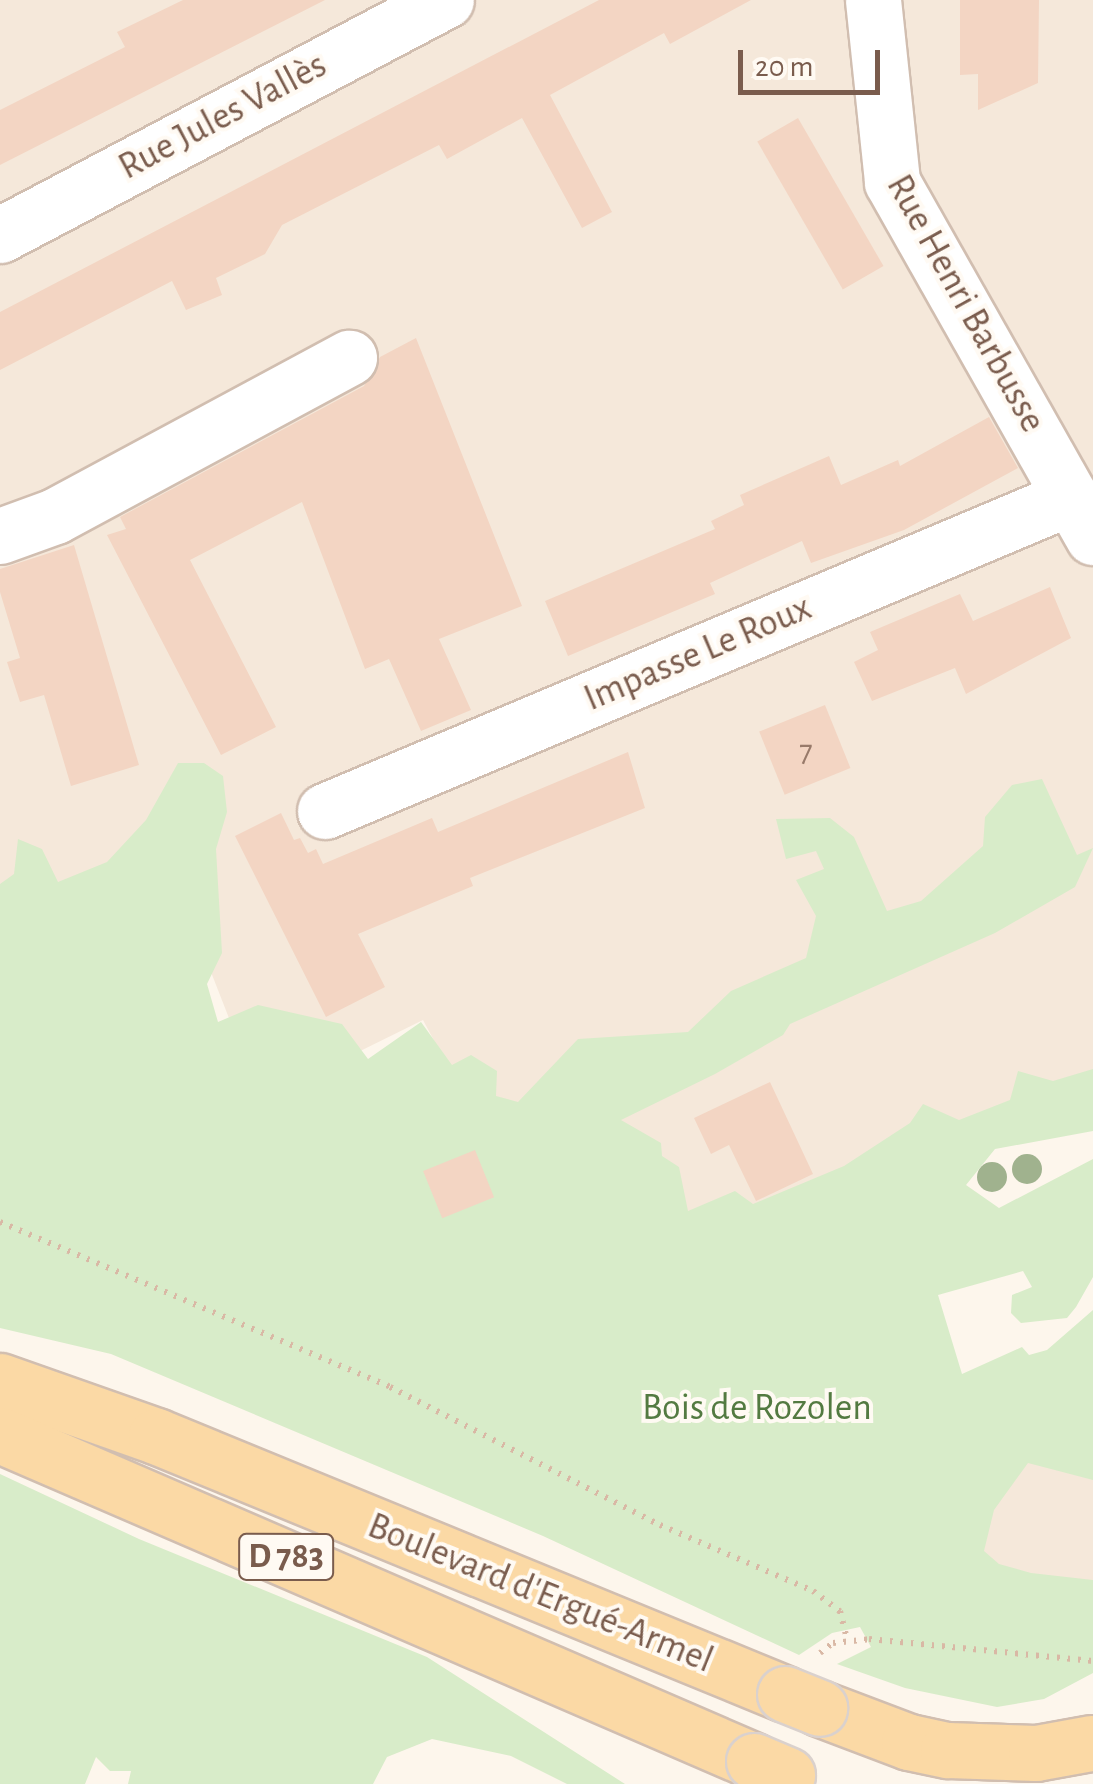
<!DOCTYPE html>
<meta charset="utf-8">
<style>
body{margin:0}
#map{position:relative;width:1093px;height:1784px;overflow:hidden;background:#fdf6ec;font-family:"Alegreya Sans",sans-serif}
div>[style]{position:absolute}
.residential>*{inset:0;background:#f5e8da}
.green>*{inset:0;background:#d8ecc9}
.building>*{inset:0;background:#f3d5c3;transform-origin:0 0}
.path>*{height:6px;margin-top:-3px;transform-origin:0;background:repeating-linear-gradient(90deg,#d9b8a5 0 2.5px,transparent 0 10.5px)}
.roads{filter:drop-shadow(2px 0 #d1beb0) drop-shadow(-2px 0 #d1beb0) drop-shadow(0 2px #d1beb0) drop-shadow(0 -2px #d1beb0)}
.street>*{height:55px;margin:-27.5px;padding:0 27.5px;transform-origin:27.5px;border-radius:27.5px;background:#fff}
.primary>*{height:55px;margin:-27.5px;padding:0 27.5px;transform-origin:27.5px;border-radius:27.5px;background:#fbd9a5}
.bridges{filter:drop-shadow(2px 0 #dad1cd) drop-shadow(-2px 0 #dad1cd) drop-shadow(0 2px #dad1cd) drop-shadow(0 -2px #dad1cd)}
.primary-bridge>*{height:55px;margin:-27.5px;padding:0 27.5px;transform-origin:27.5px;border-radius:27.5px;background:#fbd9a5}
.trees>*{width:30px;height:30px;margin:-15px;border-radius:50%;background:#a0b28e}
span{translate:-50% -50%;white-space:nowrap;text-align:center;line-height:1.15;-webkit-text-stroke:8px #fffaf3;paint-order:stroke}
.number-label{font-size:32px;color:#987a6a}
.number-label span{-webkit-text-stroke-width:0}
.shield-label span{padding:2px 8px;background:#fffaf3;border:2px solid;border-radius:8px;-webkit-text-stroke-width:0}
.shield-label{font-size:35px;color:#7a5c4d;font-weight:700}
.street-label{font-size:38px;color:#7a5c4d}
.park-label{font-size:38px;color:#537a41}
.scale{position:absolute;left:738px;top:50px;width:142px;height:45px;box-sizing:border-box;border:5px solid #7a5c4d;border-top:0;padding-left:12px;font-size:30px;line-height:35px;white-space:nowrap;color:#7a5c4d;-webkit-text-stroke:8px #fffaf3;paint-order:stroke}
</style>
<div id="map">
<div class="residential">
<div style="clip-path:polygon(0 0,1093px 0,1093px 1101px,571px 1297px,423px 1020px,261px 1100px,175px 880px,0 998px)"></div>
<div style="clip-path:polygon(1093px 1345px,1093px 1618px,906px 1591px)"></div>
</div>
<div class="green">
<div style="clip-path:polygon(178px 763px,204px 763px,223px 776px,227px 812px,216px 849px,222px 953px,207px 984px,218px 1022px,258px 1005px,342px 1024px,368px 1059px,421px 1022px,452px 1065px,471px 1055px,497px 1071px,496px 1096px,518px 1102px,578px 1039px,688px 1032px,731px 991px,806px 958px,816px 916px,796px 880px,824px 869px,816px 851px,786px 859px,776px 819px,830px 818px,854px 837px,887px 911px,921px 901px,983px 846px,985px 817px,1012px 785px,1042px 779px,1077px 855px,1093px 848px,1075px 887px,995px 933px,790px 1024px,783px 1035px,715px 1074px,621px 1120px,661px 1143px,662px 1156px,679px 1167px,688px 1211px,735px 1191px,753px 1204px,844px 1166px,910px 1123px,923px 1104px,959px 1120px,1010px 1100px,1018px 1071px,1053px 1081px,1093px 1069px,1093px 1131px,995px 1149px,966px 1185px,999px 1208px,1093px 1159px,1093px 1277px,1076px 1307px,1067px 1318px,1021px 1323px,1011px 1313px,1012px 1295px,1032px 1287px,1023px 1271px,938px 1295px,962px 1374px,1022px 1347px,1029px 1355px,1047px 1350px,1093px 1310px,1093px 1480px,1028px 1463px,994px 1510px,984px 1551px,999px 1564px,1031px 1573px,1093px 1580px,1093px 1673px,1044px 1699px,997px 1707px,905px 1688px,837px 1664px,871px 1647px,860px 1627px,832px 1633px,799px 1655px,543px 1536px,111px 1354px,0 1328px,0 884px,14px 874px,18px 839px,42px 849px,58px 882px,107px 862px,146px 820px)"></div>
<div style="clip-path:polygon(0 1474px,139px 1539px,427px 1657px,625px 1784px,567px 1784px,511px 1756px,432px 1739px,387px 1757px,373px 1784px,128px 1784px,131px 1771px,110px 1771px,96px 1757px,85px 1784px,0 1784px)"></div>
</div>
<div class="building">
<div style="clip-path:polygon(183px 0,325px 0,0 165px,0 110px,125px 47px,117px 32px)"></div>
<div style="clip-path:polygon(599px 0,751px 0,670px 44px,664px 33px,550px 95px,612px 212px,582px 228px,522px 118px,447px 159px,439px 145px,282px 225px,265px 254px,216px 278px,222px 295px,186px 310px,172px 281px,0 370px,0 312px)"></div>
<div style="clip-path:polygon(960px 0,1039px 0,1038px 83px,978px 110px,978px 74px,960px 75px)"></div>
<div style="left:798px;top:118px;width:171px;height:47px;rotate:60deg"></div>
<div style="clip-path:polygon(416px 338px,522px 606px,439px 639px,471px 710px,421px 731px,389px 659px,365px 669px,302px 502px,190px 560px,276px 727px,221px 755px,107px 535px,126px 529px,120px 517px,364px 386px,380px 357px)"></div>
<div style="clip-path:polygon(989px 417px,1018px 468px,904px 530px,811px 563px,802px 541px,710px 583px,715px 594px,568px 656px,545px 601px,715px 529px,711px 521px,744px 505px,740px 495px,829px 456px,841px 485px,898px 460px,900px 466px)"></div>
<div style="clip-path:polygon(74px 545px,139px 765px,71px 786px,44px 695px,20px 702px,7px 662px,20px 658px,0 592px,0 569px)"></div>
<div style="clip-path:polygon(1050px 587px,1071px 638px,966px 694px,955px 668px,872px 701px,854px 662px,878px 650px,870px 632px,960px 594px,973px 621px)"></div>
<div style="left:825px;top:705px;width:68px;height:71px;rotate:68deg"></div>
<div style="clip-path:polygon(628px 752px,645px 808px,470px 878px,473px 886px,358px 934px,385px 987px,326px 1017px,235px 836px,281px 813px,294px 840px,300px 838px,308px 853px,316px 849px,323px 864px,432px 818px,438px 832px)"></div>
<div style="clip-path:polygon(770px 1082px,813px 1174px,756px 1201px,729px 1145px,711px 1154px,694px 1118px)"></div>
<div style="left:475px;top:1150px;width:51px;height:56px;rotate:68deg"></div>
</div>
<div class="path">
<div style="left:0;top:1222px;width:423px;rotate:22.9deg"></div>
<div style="left:390px;top:1387px;width:303px;rotate:27.1deg"></div>
<div style="left:660px;top:1525px;width:167px;rotate:23.3deg"></div>
<div style="left:813px;top:1591px;width:34px;rotate:37deg"></div>
<div style="left:840px;top:1611px;width:29px;rotate:76deg"></div>
<div style="left:820px;top:1653px;width:16px;rotate:-38deg"></div>
<div style="left:833px;top:1643px;width:36px;rotate:-6deg"></div>
<div style="left:869px;top:1639px;width:225px;rotate:5.6deg"></div>
</div>
<div class="roads">
<div class="street">
<div style="left:873px;top:0;width:183px;rotate:84deg"></div>
<div style="left:892px;top:182px;width:408px;rotate:60.5deg"></div>
<div style="left:0;top:235px;width:504px;rotate:-27.79deg"></div>
<div style="left:0;top:536px;width:59px;rotate:-20deg"></div>
<div style="left:55px;top:516px;width:334px;rotate:-28.3deg"></div>
<div style="left:325px;top:811px;width:809px;rotate:-22.83deg"></div>
</div>
<div class="primary">
<div style="left:0;top:1381px;width:165px;rotate:19.4deg"></div>
<div style="left:156px;top:1436px;width:680px;rotate:22.3deg"></div>
<div style="left:0;top:1435px;width:821px;rotate:23.38deg"></div>
<div style="left:819px;top:1708px;width:96px;rotate:20.7deg"></div>
<div style="left:909px;top:1742px;width:40px;rotate:12deg"></div>
<div style="left:948px;top:1750px;width:88px;rotate:2deg"></div>
<div style="left:1036px;top:1753px;width:56px;rotate:-10.3deg"></div>
</div>
</div>
<div class="bridges">
<div class="primary-bridge">
<div style="left:785px;top:1694px;width:37px;rotate:22deg"></div>
<div style="left:754px;top:1761px;width:36px;rotate:23deg"></div>
</div>
</div>
<div class="trees">
<div style="left:1027px;top:1169px"></div>
<div style="left:992px;top:1177px"></div>
</div>
<div class="number-label">
<span style="left:806px;top:751px">7</span>
</div>
<div class="shield-label">
<span style="left:286px;top:1557px">D 783</span>
</div>
<div class="street-label">
<span style="left:223px;top:117px;rotate:-28deg">Rue Jules Vallès</span>
<span style="left:965px;top:304px;rotate:61deg">Rue Henri Barbusse</span>
<span style="left:698px;top:654px;rotate:-23deg">Impasse Le Roux</span>
<span style="left:540px;top:1594px;rotate:22deg">Boulevard d'Ergué-Armel</span>
</div>
<div class="park-label">
<span style="left:757px;top:1409px">Bois de Rozolen</span>
</div>
<div class="scale">20 m</div>
</div>
